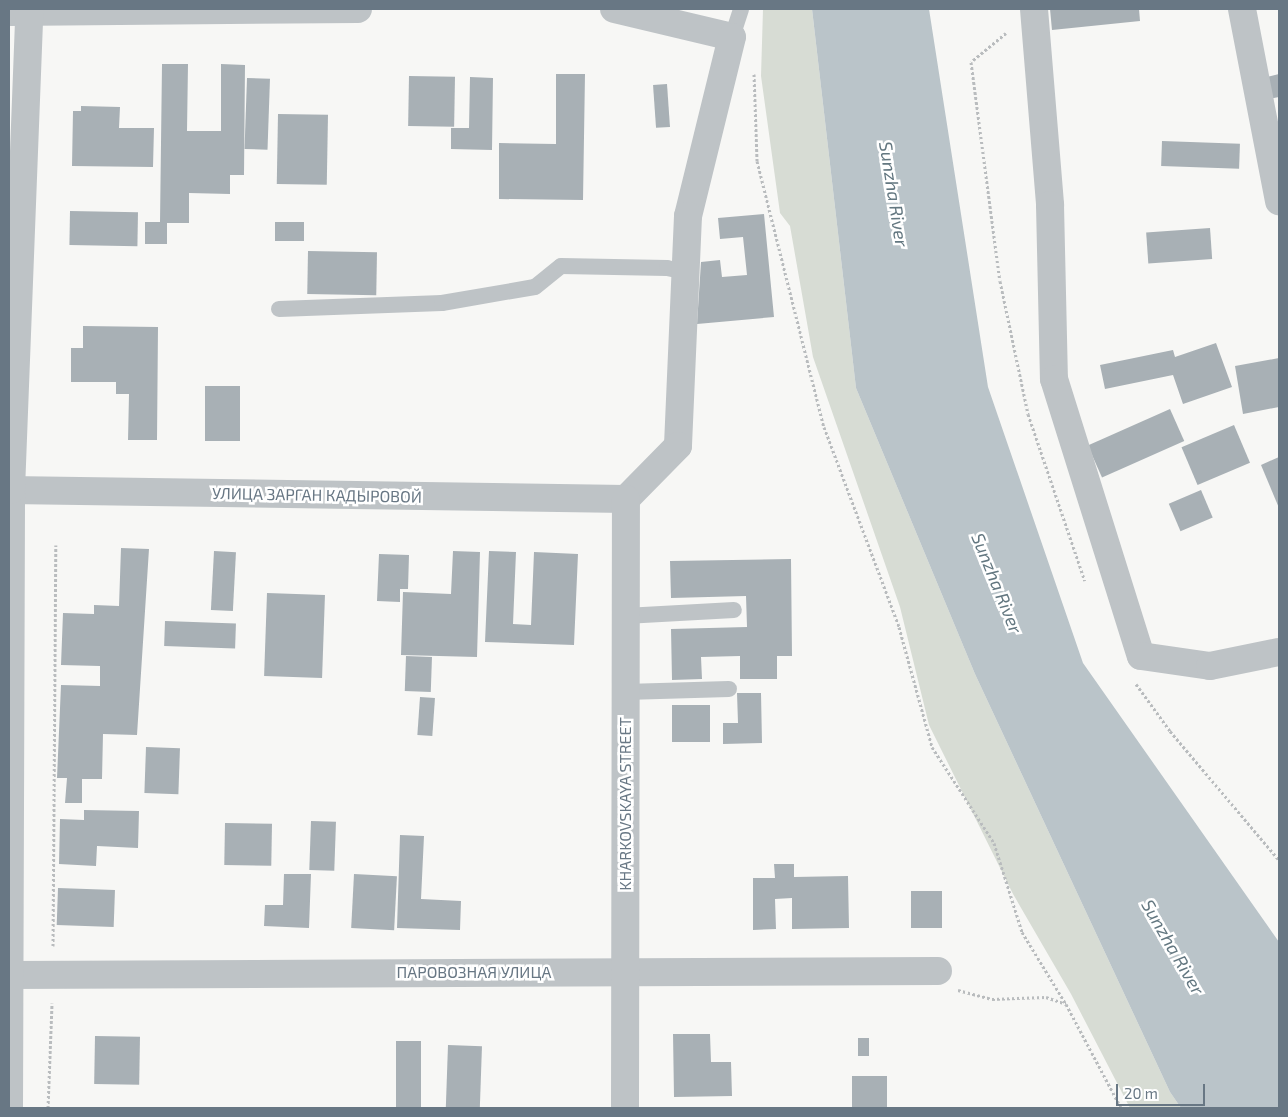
<!DOCTYPE html>
<meta charset="utf-8">
<style>
body{margin:0}
#map{position:relative;width:1288px;height:1117px;overflow:hidden;background:#f7f7f5;font-family:"Exo 2",sans-serif}
div>[style]{position:absolute}
.green>*{inset:0;background:#d7dcd4}
.water>*{inset:0;background:#bac4c9}
.building>*{inset:0;background:#a8b0b5;transform-origin:0 0}
.path>*{height:3px;margin-top:-1.5px;transform-origin:0;background:repeating-linear-gradient(90deg,#b9bcbe 0 2.5px,transparent 0 5px)}
.lane>*{height:16px;margin:-8px;padding:0 8px;transform-origin:8px;border-radius:8px;background:#bec3c6}
.street>*{height:28px;margin:-14px;padding:0 14px;transform-origin:14px;border-radius:14px;background:#bec3c6}
span{translate:-50% -50%;white-space:nowrap;text-align:center;line-height:1.15;-webkit-text-stroke:5px #fff;paint-order:stroke}
.street-label{font-size:16px;color:#687784}
.water-label{font-size:18px;color:#637780;font-style:italic}
.frame{position:absolute;inset:0;border:10px solid #687784;pointer-events:none}
.scale{position:absolute;left:1116px;top:1084px;width:89px;height:22px;box-sizing:border-box;border:2px solid #687784;border-top:0;padding-left:6px;font-size:15px;line-height:18px;white-space:nowrap;color:#687784;-webkit-text-stroke:4px #fff;paint-order:stroke}
</style>
<div id="map">
<div class="green">
<div style="clip-path:polygon(763px 9px,812px 9px,856px 388px,975px 674px,1170px 1092px,1181px 1108px,1130px 1108px,1071px 994px,1013px 894px,929px 725px,900px 607px,813px 357px,790px 226px,780px 213px,761px 76px)"></div>
</div>
<div class="water">
<div style="clip-path:polygon(812px 9px,929px 9px,988px 387px,1083px 663px,1279px 942px,1279px 1108px,1181px 1108px,1170px 1092px,975px 674px,856px 388px)"></div>
</div>
<div class="building">
<div style="clip-path:polygon(1050px 9px,1139px 9px,1140px 21px,1052px 30px)"></div>
<div style="clip-path:polygon(162px 64px,188px 64px,187px 131px,221px 131px,221px 64px,245px 65px,244px 175px,230px 175px,230px 194px,189px 193px,189px 223px,167px 223px,167px 244px,145px 244px,145px 222px,160px 222px)"></div>
<div style="clip-path:polygon(556px 74px,585px 74px,583px 200px,499px 199px,499px 143px,556px 144px)"></div>
<div style="clip-path:polygon(1279px 74px,1279px 97px,1269px 99px,1263px 78px)"></div>
<div style="left:409px;top:76px;width:46px;height:50px;rotate:1deg"></div>
<div style="clip-path:polygon(470px 77px,493px 78px,492px 150px,451px 149px,451px 128px,469px 128px)"></div>
<div style="left:247px;top:78px;width:23px;height:71px;rotate:2deg"></div>
<div style="left:667px;top:84px;width:43px;height:14px;rotate:86deg"></div>
<div style="clip-path:polygon(81px 106px,120px 107px,119px 128px,154px 128px,153px 167px,72px 166px,73px 111px,81px 111px)"></div>
<div style="left:278px;top:114px;width:50px;height:70px;rotate:1deg"></div>
<div style="left:1162px;top:141px;width:78px;height:25px;rotate:2deg"></div>
<div style="left:70px;top:211px;width:68px;height:34px;rotate:1deg"></div>
<div style="clip-path:polygon(764px 214px,774px 317px,697px 324px,701px 262px,720px 260px,722px 277px,747px 275px,743px 237px,720px 239px,718px 218px)"></div>
<div style="left:275px;top:222px;width:29px;height:19px"></div>
<div style="left:1210px;top:228px;width:31px;height:64px;rotate:86deg"></div>
<div style="left:308px;top:251px;width:69px;height:43px;rotate:1deg"></div>
<div style="clip-path:polygon(83px 326px,158px 327px,157px 440px,128px 440px,129px 394px,116px 394px,116px 382px,71px 382px,71px 348px,83px 348px)"></div>
<div style="clip-path:polygon(1216px 343px,1232px 387px,1183px 404px,1173px 375px,1105px 389px,1100px 365px,1173px 350px,1175px 357px)"></div>
<div style="clip-path:polygon(1279px 358px,1279px 407px,1243px 414px,1235px 366px)"></div>
<div style="left:205px;top:386px;width:35px;height:55px"></div>
<div style="left:1170px;top:409px;width:35px;height:90px;rotate:66deg"></div>
<div style="left:1234px;top:425px;width:41px;height:57px;rotate:67deg"></div>
<div style="clip-path:polygon(1279px 457px,1279px 508px,1261px 465px)"></div>
<div style="left:1201px;top:490px;width:30px;height:35px;rotate:67deg"></div>
<div style="clip-path:polygon(121px 548px,149px 549px,137px 735px,103px 734px,102px 779px,82px 779px,82px 803px,65px 803px,67px 778px,57px 778px,61px 685px,100px 686px,100px 666px,61px 665px,63px 613px,94px 614px,94px 605px,119px 606px)"></div>
<div style="left:214px;top:551px;width:22px;height:59px;rotate:3deg"></div>
<div style="clip-path:polygon(453px 551px,480px 552px,477px 657px,401px 655px,403px 592px,451px 594px)"></div>
<div style="clip-path:polygon(489px 551px,516px 552px,513px 624px,531px 625px,534px 552px,578px 554px,574px 645px,485px 642px)"></div>
<div style="clip-path:polygon(379px 554px,409px 555px,408px 589px,400px 589px,400px 602px,377px 601px)"></div>
<div style="clip-path:polygon(791px 559px,792px 656px,777px 656px,777px 679px,740px 679px,740px 656px,701px 657px,702px 679px,672px 680px,671px 629px,747px 627px,746px 596px,671px 598px,670px 561px)"></div>
<div style="left:267px;top:593px;width:58px;height:83px;rotate:2deg"></div>
<div style="left:165px;top:621px;width:71px;height:25px;rotate:2deg"></div>
<div style="left:406px;top:656px;width:26px;height:35px;rotate:2deg"></div>
<div style="clip-path:polygon(737px 693px,761px 693px,762px 743px,723px 744px,723px 723px,738px 723px)"></div>
<div style="left:420px;top:697px;width:15px;height:38px;rotate:4deg"></div>
<div style="left:672px;top:705px;width:38px;height:37px"></div>
<div style="left:146px;top:747px;width:34px;height:46px;rotate:2deg"></div>
<div style="clip-path:polygon(84px 810px,139px 811px,138px 848px,97px 846px,96px 866px,59px 864px,60px 819px,84px 820px)"></div>
<div style="left:311px;top:821px;width:25px;height:49px;rotate:2deg"></div>
<div style="left:225px;top:823px;width:47px;height:42px;rotate:1deg"></div>
<div style="clip-path:polygon(400px 835px,424px 836px,421px 899px,461px 901px,460px 930px,397px 928px)"></div>
<div style="clip-path:polygon(774px 864px,794px 864px,794px 877px,848px 876px,849px 928px,792px 929px,792px 898px,775px 899px,776px 929px,753px 930px,753px 878px,775px 878px)"></div>
<div style="clip-path:polygon(284px 874px,311px 874px,309px 928px,264px 926px,265px 905px,283px 905px)"></div>
<div style="left:354px;top:874px;width:43px;height:54px;rotate:3deg"></div>
<div style="left:58px;top:888px;width:57px;height:37px;rotate:2deg"></div>
<div style="left:942px;top:891px;width:37px;height:31px;rotate:90deg"></div>
<div style="clip-path:polygon(673px 1034px,710px 1034px,711px 1062px,731px 1062px,732px 1096px,674px 1097px)"></div>
<div style="left:95px;top:1036px;width:45px;height:48px;rotate:1deg"></div>
<div style="left:858px;top:1038px;width:11px;height:18px"></div>
<div style="left:396px;top:1041px;width:25px;height:67px"></div>
<div style="left:448px;top:1045px;width:34px;height:63px;rotate:2deg"></div>
<div style="left:887px;top:1076px;width:32px;height:35px;rotate:90deg"></div>
</div>
<div class="path">
<div style="left:1006px;top:33px;width:45px;rotate:140.4deg"></div>
<div style="left:971px;top:62px;width:221px;rotate:82.5deg"></div>
<div style="left:1000px;top:281px;width:136px;rotate:78.1deg"></div>
<div style="left:1028px;top:414px;width:176px;rotate:71.2deg"></div>
<div style="left:754px;top:74px;width:87px;rotate:88deg"></div>
<div style="left:757px;top:161px;width:274px;rotate:75.9deg"></div>
<div style="left:824px;top:427px;width:214px;rotate:69.4deg"></div>
<div style="left:899px;top:627px;width:124px;rotate:74.6deg"></div>
<div style="left:932px;top:747px;width:114px;rotate:57.1deg"></div>
<div style="left:994px;top:843px;width:93px;rotate:72.5deg"></div>
<div style="left:1022px;top:932px;width:84px;rotate:58.6deg"></div>
<div style="left:1136px;top:684px;width:58px;rotate:54.1deg"></div>
<div style="left:1170px;top:731px;width:169px;rotate:49.8deg"></div>
<div style="left:53px;top:946px;width:401px;rotate:-89.6deg"></div>
<div style="left:958px;top:990px;width:35px;rotate:15deg"></div>
<div style="left:992px;top:999px;width:54px;rotate:-2.1deg"></div>
<div style="left:1046px;top:997px;width:21px;rotate:19deg"></div>
<div style="left:1066px;top:1004px;width:118px;rotate:62.1deg"></div>
<div style="left:48px;top:1108px;width:105px;rotate:-87.8deg"></div>
</div>
<div class="lane">
<div style="left:732px;top:37px;width:29px;rotate:-72deg"></div>
<div style="left:279px;top:309px;width:163px;rotate:-2.1deg"></div>
<div style="left:442px;top:303px;width:94px;rotate:-9.8deg"></div>
<div style="left:535px;top:287px;width:33px;rotate:-39deg"></div>
<div style="left:561px;top:266px;width:106px;rotate:1.1deg"></div>
<div style="left:667px;top:268px;width:19px;rotate:12deg"></div>
<div style="left:625px;top:616px;width:109px;rotate:-3.2deg"></div>
<div style="left:625px;top:692px;width:104px;rotate:-1.7deg"></div>
</div>
<div class="street">
<div style="left:614px;top:9px;width:121px;rotate:13.3deg"></div>
<div style="left:732px;top:37px;width:184px;rotate:103.8deg"></div>
<div style="left:688px;top:216px;width:230px;rotate:92.5deg"></div>
<div style="left:678px;top:446px;width:74px;rotate:134.5deg"></div>
<div style="left:1034px;top:9px;width:197px;rotate:85.3deg"></div>
<div style="left:1050px;top:205px;width:174px;rotate:88.7deg"></div>
<div style="left:1054px;top:379px;width:290px;rotate:72.6deg"></div>
<div style="left:1141px;top:656px;width:70px;rotate:8.2deg"></div>
<div style="left:1210px;top:666px;width:70px;rotate:-11.5deg"></div>
<div style="left:1242px;top:9px;width:196px;rotate:79.1deg"></div>
<div style="left:9px;top:12px;width:349px;rotate:-0.5deg"></div>
<div style="left:9px;top:490px;width:617px;rotate:0.84deg"></div>
<div style="left:9px;top:975px;width:929px;rotate:-0.25deg"></div>
<div style="left:9px;top:1108px;width:618px;rotate:-89.81deg"></div>
<div style="left:11px;top:490px;width:478px;rotate:-87.8deg"></div>
<div style="left:625px;top:1108px;width:609px;rotate:-89.91deg"></div>
</div>
<div class="street-label">
<span style="left:317px;top:495px;rotate:1deg">УЛИЦА ЗАРГАН КАДЫРОВОЙ</span>
<span style="left:625px;top:804px;rotate:-90deg">KHARKOVSKAYA STREET</span>
<span style="left:474px;top:972px">ПАРОВОЗНАЯ УЛИЦА</span>
</div>
<div class="water-label">
<span style="left:894px;top:194px;rotate:81deg">Sunzha River</span>
<span style="left:997px;top:583px;rotate:68deg">Sunzha River</span>
<span style="left:1173px;top:947px;rotate:60deg">Sunzha River</span>
</div>
<div class="frame"></div>
<div class="scale">20 m</div>
</div>
